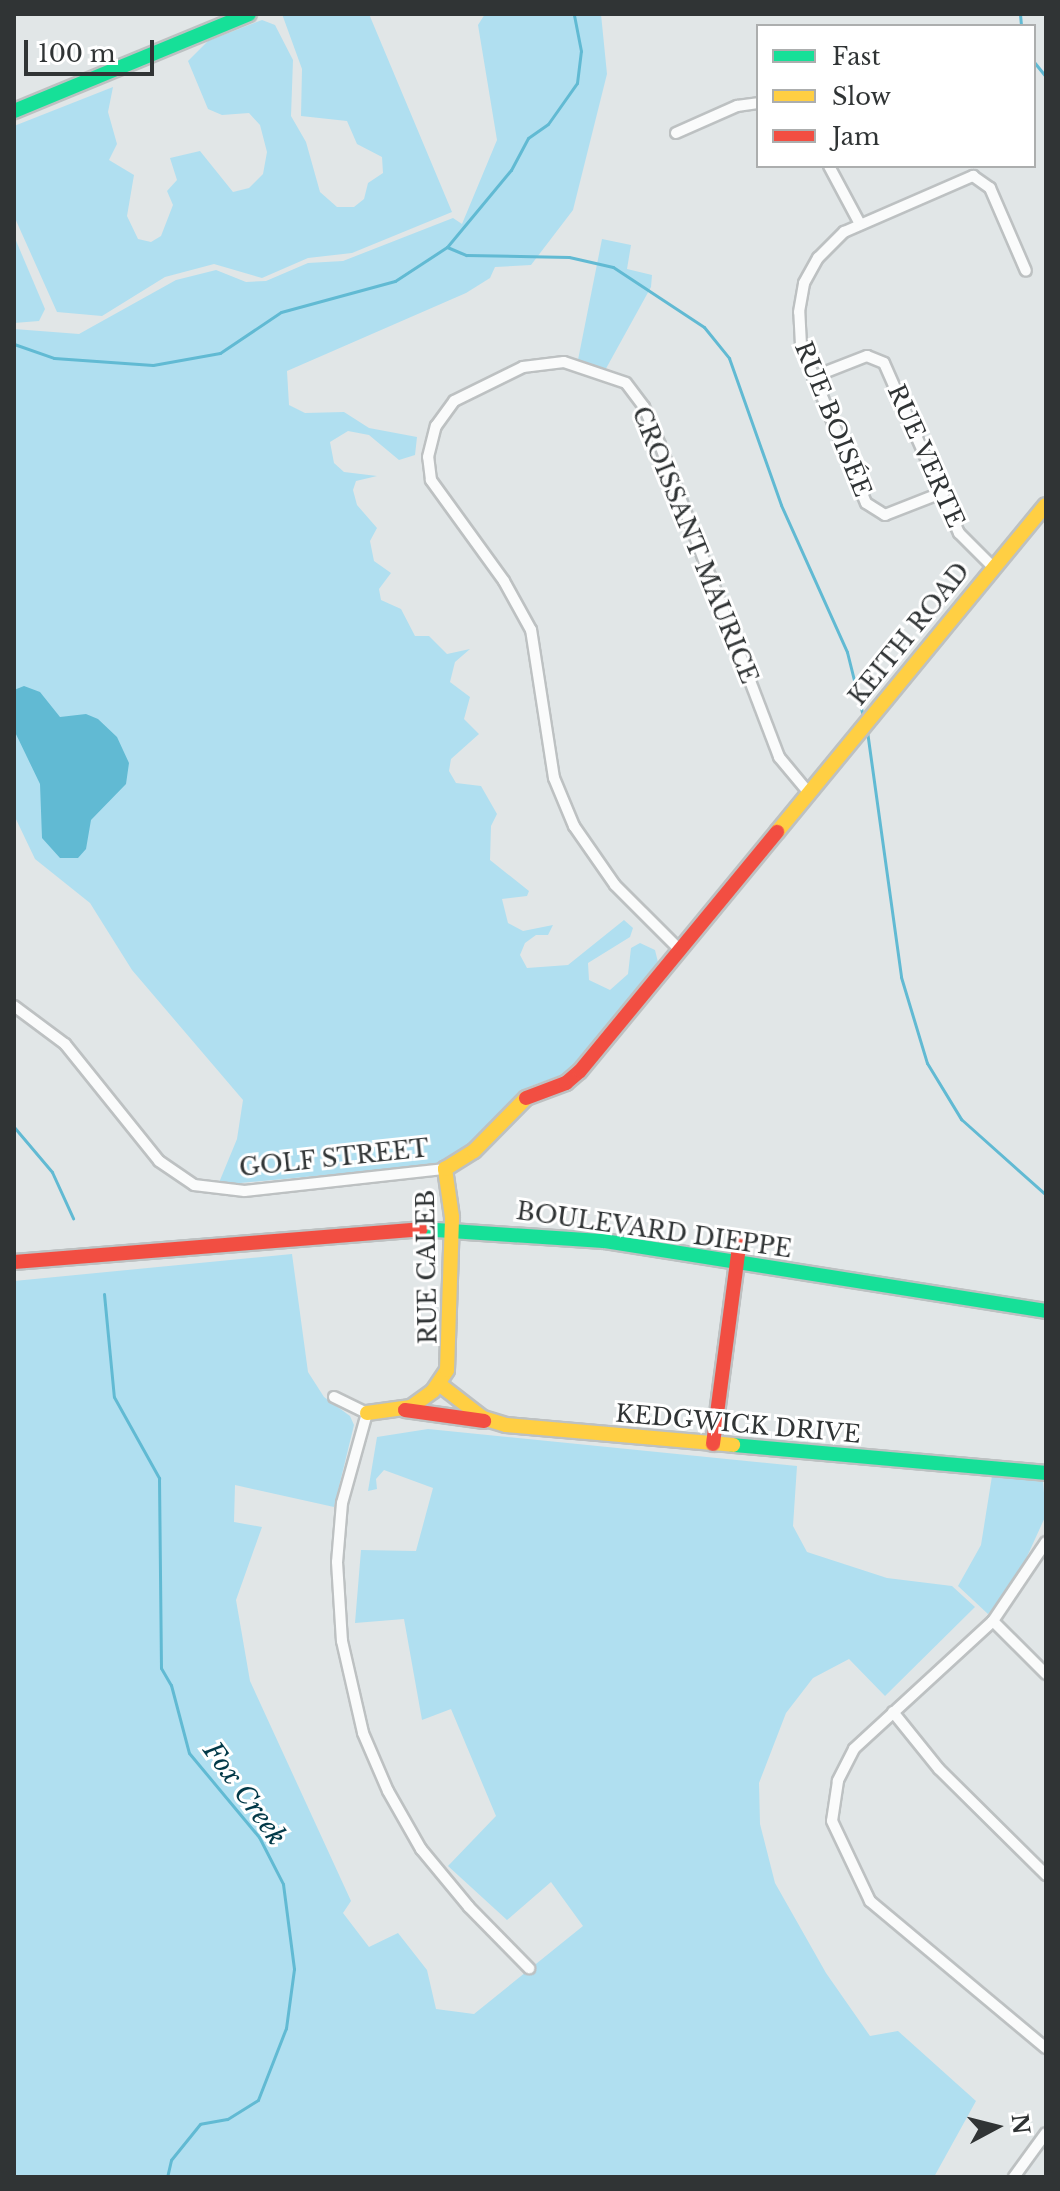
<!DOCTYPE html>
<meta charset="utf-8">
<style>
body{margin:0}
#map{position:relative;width:1060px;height:2191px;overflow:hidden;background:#e1e6e7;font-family:"Libre Baskerville",serif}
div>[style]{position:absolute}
.green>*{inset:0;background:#b0dff0}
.water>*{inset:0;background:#61bad3}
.stream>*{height:3px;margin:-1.5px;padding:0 1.5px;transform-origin:1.5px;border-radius:1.5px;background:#61bad3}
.roads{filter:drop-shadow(2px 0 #bdc1c2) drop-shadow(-2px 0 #bdc1c2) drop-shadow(0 2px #bdc1c2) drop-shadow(0 -2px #bdc1c2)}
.street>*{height:10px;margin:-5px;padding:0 5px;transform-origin:5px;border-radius:5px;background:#fafbfb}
.fast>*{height:14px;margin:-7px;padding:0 7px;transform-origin:7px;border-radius:7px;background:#16e098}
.slow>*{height:14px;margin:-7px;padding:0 7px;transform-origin:7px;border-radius:7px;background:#ffcf43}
.jam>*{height:14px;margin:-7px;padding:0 7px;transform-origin:7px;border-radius:7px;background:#f24e42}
span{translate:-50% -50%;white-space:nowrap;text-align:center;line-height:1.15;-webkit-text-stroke:6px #fff;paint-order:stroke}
.street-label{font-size:24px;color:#303435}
.water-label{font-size:26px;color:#023948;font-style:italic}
.frame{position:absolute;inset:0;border:16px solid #303435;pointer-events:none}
.legend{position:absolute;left:756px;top:24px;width:280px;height:144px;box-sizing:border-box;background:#fff;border:2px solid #acaeae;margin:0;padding:10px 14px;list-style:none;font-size:24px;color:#303435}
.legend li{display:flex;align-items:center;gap:16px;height:40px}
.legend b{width:40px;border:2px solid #acaeae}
.north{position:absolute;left:956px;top:2087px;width:80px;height:80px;-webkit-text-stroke:6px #fff;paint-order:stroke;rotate:83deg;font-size:22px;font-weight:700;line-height:32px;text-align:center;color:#303435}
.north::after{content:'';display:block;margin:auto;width:28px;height:36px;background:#303435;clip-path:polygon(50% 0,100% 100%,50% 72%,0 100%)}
.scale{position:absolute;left:24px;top:40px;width:130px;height:36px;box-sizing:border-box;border:4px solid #303435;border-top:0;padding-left:10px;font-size:24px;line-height:28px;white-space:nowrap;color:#303435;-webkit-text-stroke:6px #fff;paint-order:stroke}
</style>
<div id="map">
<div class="green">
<div style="clip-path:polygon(282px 14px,369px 14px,452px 212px,352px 253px,308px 258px,262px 278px,214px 264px,165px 277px,102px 316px,57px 312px,14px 216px,14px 126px,113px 87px,108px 112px,117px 144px,109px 160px,134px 175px,127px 216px,138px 239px,151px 242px,161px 236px,173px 205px,167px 191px,177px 180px,170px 158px,200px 151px,233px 192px,249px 188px,263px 174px,267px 152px,260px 125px,249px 113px,222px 115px,208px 109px,188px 61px,208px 41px,262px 20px,275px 25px,293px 60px,291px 116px,306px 142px,320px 192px,337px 207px,354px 207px,364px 199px,368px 183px,383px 173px,382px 157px,357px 144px,347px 121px,301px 116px,302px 69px)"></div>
<div style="clip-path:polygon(485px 14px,601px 14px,607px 74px,573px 210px,531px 265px,495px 267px,490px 278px,466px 293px,287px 371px,289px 405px,305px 413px,344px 412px,369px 428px,417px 437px,415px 455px,399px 460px,369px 435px,348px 431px,330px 442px,334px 463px,344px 472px,377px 476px,356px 481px,353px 490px,357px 505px,377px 528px,370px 541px,374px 561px,391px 573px,379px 589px,381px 600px,401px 609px,415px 636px,429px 636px,447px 654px,470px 649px,455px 662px,450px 682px,470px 697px,464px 719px,479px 734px,451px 759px,449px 771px,456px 783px,481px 786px,497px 814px,491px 826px,490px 860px,529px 891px,527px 896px,502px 899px,508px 923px,523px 931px,553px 925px,548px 935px,536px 935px,525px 943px,520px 955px,527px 968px,568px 965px,624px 920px,633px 928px,630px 937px,588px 963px,589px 980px,610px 990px,628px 974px,631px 948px,640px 943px,655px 950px,659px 966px,570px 1072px,531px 1086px,457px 1156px,432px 1165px,218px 1185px,237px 1139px,243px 1100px,132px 970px,90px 903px,35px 859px,14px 815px,14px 329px,79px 334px,176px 280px,216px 270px,246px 282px,266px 281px,308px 263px,343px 261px,453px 218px,462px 224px,497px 140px,478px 25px)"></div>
<div style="clip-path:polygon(14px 236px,45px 309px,39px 321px,14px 323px)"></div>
<div style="clip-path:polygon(602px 239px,631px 245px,627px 269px,652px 275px,651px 287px,603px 374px,577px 365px)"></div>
<div style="clip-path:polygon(292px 1254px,308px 1372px,324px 1397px,350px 1416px,354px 1425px,334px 1507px,235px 1485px,234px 1522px,262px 1527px,236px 1600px,250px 1681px,351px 1901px,343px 1913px,369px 1947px,398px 1933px,427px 1970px,436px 2009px,474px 2014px,583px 1926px,551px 1882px,507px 1920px,448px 1866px,496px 1816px,451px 1709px,422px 1720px,404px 1619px,355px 1623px,361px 1550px,416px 1551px,433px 1488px,384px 1470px,376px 1479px,377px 1489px,368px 1491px,377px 1437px,428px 1429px,797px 1466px,793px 1526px,807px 1552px,887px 1578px,952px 1586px,975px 1607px,885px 1696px,849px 1659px,813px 1678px,786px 1713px,759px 1783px,760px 1824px,775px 1883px,826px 1973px,870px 2036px,898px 2031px,976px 2101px,934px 2177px,14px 2177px,14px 1281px)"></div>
<div style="clip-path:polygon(992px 1476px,1043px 1482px,1046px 1515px,1014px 1585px,988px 1614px,958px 1586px,981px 1545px)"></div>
</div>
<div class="water">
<div style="clip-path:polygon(24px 686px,40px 692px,60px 717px,86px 714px,98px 719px,117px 737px,129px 763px,126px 784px,91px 820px,86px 849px,78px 858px,60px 858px,42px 838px,40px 784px,14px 730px,14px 690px)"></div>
</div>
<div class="stream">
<div style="left:1020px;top:14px;width:12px;rotate:85deg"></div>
<div style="left:1034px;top:62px;width:19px;rotate:51deg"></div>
<div style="left:447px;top:247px;width:21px;rotate:23deg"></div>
<div style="left:466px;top:255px;width:103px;rotate:1.1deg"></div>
<div style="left:569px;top:257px;width:45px;rotate:12.8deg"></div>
<div style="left:613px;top:267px;width:109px;rotate:33.4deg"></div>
<div style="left:704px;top:327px;width:40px;rotate:51deg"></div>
<div style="left:729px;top:358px;width:156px;rotate:70.5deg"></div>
<div style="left:781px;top:505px;width:161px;rotate:65.8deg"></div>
<div style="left:847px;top:652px;width:70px;rotate:76deg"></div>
<div style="left:14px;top:344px;width:42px;rotate:19.3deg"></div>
<div style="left:54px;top:358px;width:99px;rotate:4deg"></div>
<div style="left:153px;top:365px;width:68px;rotate:-10.2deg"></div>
<div style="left:220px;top:353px;width:73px;rotate:-33.9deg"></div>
<div style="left:281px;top:312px;width:118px;rotate:-15.2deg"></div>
<div style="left:395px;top:281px;width:62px;rotate:-33.2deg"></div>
<div style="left:447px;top:247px;width:100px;rotate:-50.3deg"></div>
<div style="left:511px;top:170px;width:36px;rotate:-62deg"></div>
<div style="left:528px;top:138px;width:24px;rotate:-35deg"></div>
<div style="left:548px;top:124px;width:50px;rotate:-54.7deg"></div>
<div style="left:577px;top:83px;width:32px;rotate:-83deg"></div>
<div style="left:581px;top:51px;width:38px;rotate:-101deg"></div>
<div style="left:867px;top:731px;width:248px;rotate:82.1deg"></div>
<div style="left:901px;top:977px;width:90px;rotate:73.2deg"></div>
<div style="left:927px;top:1063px;width:66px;rotate:58.7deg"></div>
<div style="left:961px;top:1119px;width:114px;rotate:41.8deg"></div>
<div style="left:14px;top:1127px;width:59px;rotate:49.8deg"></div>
<div style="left:52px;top:1172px;width:51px;rotate:65.5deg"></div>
<div style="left:104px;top:1294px;width:103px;rotate:84.5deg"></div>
<div style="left:114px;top:1397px;width:93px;rotate:60.9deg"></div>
<div style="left:159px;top:1478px;width:190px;rotate:89.4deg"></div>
<div style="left:161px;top:1668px;width:20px;rotate:60deg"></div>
<div style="left:171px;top:1685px;width:70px;rotate:75.2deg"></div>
<div style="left:189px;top:1753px;width:109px;rotate:50.2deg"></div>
<div style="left:259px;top:1837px;width:53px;rotate:62.9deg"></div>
<div style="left:283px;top:1884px;width:86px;rotate:82.6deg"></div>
<div style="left:294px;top:1969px;width:60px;rotate:97.7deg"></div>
<div style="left:286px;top:2028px;width:77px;rotate:111.3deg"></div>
<div style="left:258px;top:2100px;width:36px;rotate:148deg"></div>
<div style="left:227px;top:2119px;width:27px;rotate:170deg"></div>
<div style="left:200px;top:2124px;width:46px;rotate:128.9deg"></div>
<div style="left:171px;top:2160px;width:17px;rotate:103deg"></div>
</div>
<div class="roads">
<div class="street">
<div style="left:676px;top:133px;width:67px;rotate:-23.9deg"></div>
<div style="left:737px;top:106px;width:21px;rotate:-8deg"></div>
<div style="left:829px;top:166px;width:66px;rotate:61.9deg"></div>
<div style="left:813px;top:377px;width:58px;rotate:-21.3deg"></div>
<div style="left:867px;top:356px;width:18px;rotate:22deg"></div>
<div style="left:884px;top:363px;width:186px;rotate:66.2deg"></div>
<div style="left:959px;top:533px;width:47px;rotate:45deg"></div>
<div style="left:941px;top:493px;width:60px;rotate:158.6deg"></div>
<div style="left:885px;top:515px;width:22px;rotate:-148deg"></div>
<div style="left:866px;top:503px;width:171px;rotate:-112.4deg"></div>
<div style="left:801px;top:345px;width:33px;rotate:-93deg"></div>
<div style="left:799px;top:312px;width:29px;rotate:-80deg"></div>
<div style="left:804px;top:283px;width:29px;rotate:-61deg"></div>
<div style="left:818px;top:258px;width:37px;rotate:-45deg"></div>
<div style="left:844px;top:232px;width:141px;rotate:-23.5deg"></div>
<div style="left:973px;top:176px;width:21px;rotate:35deg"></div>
<div style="left:990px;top:188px;width:90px;rotate:66.6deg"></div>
<div style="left:680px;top:950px;width:92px;rotate:-135deg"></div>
<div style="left:615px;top:885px;width:72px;rotate:-124.8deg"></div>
<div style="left:574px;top:826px;width:52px;rotate:-112.6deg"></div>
<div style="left:554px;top:778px;width:150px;rotate:-98.8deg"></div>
<div style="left:531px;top:630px;width:56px;rotate:-118.9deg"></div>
<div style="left:504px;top:581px;width:125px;rotate:-125.9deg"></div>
<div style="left:431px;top:480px;width:23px;rotate:-97deg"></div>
<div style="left:428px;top:457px;width:32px;rotate:-76deg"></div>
<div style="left:436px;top:426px;width:31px;rotate:-54deg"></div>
<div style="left:454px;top:401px;width:77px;rotate:-26.2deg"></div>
<div style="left:523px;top:367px;width:41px;rotate:-7deg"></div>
<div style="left:564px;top:362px;width:65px;rotate:18.7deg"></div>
<div style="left:626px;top:383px;width:30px;rotate:53deg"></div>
<div style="left:644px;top:407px;width:41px;rotate:67.2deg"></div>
<div style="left:660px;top:445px;width:334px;rotate:69.1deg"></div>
<div style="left:779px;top:757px;width:47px;rotate:50.2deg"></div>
<div style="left:14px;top:1006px;width:64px;rotate:36.7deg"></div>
<div style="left:65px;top:1044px;width:150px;rotate:51.2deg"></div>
<div style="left:159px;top:1161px;width:42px;rotate:34.4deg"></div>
<div style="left:194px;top:1185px;width:51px;rotate:6.7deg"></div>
<div style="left:245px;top:1191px;width:201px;rotate:-6.3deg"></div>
<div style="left:334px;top:1397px;width:37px;rotate:26deg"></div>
<div style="left:367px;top:1413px;width:93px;rotate:105.5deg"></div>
<div style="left:342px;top:1503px;width:59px;rotate:94.8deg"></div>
<div style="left:337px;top:1562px;width:79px;rotate:86.4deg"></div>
<div style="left:342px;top:1641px;width:94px;rotate:77.1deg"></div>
<div style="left:363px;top:1733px;width:63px;rotate:66.7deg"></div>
<div style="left:388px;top:1791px;width:67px;rotate:60.4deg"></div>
<div style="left:421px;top:1849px;width:75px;rotate:50.4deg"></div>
<div style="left:469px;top:1907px;width:86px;rotate:45.5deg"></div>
<div style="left:1046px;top:1542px;width:95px;rotate:123.9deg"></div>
<div style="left:993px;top:1621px;width:189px;rotate:137.4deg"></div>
<div style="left:854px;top:1749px;width:36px;rotate:117deg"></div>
<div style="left:838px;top:1781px;width:40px;rotate:98.5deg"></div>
<div style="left:832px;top:1821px;width:89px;rotate:64.6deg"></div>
<div style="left:870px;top:1901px;width:229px;rotate:39.9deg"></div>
<div style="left:993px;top:1621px;width:75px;rotate:45deg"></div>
<div style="left:893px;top:1712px;width:73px;rotate:51.1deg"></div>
<div style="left:939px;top:1769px;width:151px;rotate:44.7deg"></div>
<div style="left:1014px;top:2177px;width:54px;rotate:-54deg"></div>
</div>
<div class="fast">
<div style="left:14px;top:111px;width:254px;rotate:-22.4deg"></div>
<div style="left:421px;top:1229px;width:183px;rotate:3.8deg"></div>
<div style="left:604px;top:1241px;width:448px;rotate:9deg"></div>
<div style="left:733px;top:1445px;width:314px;rotate:5.1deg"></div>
</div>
<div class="slow">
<div style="left:777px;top:832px;width:423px;rotate:-50.6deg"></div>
<div style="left:439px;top:1384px;width:56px;rotate:37.7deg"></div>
<div style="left:483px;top:1418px;width:24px;rotate:17deg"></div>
<div style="left:506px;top:1425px;width:228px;rotate:5deg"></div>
<div style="left:367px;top:1413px;width:44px;rotate:-7.8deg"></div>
<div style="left:411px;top:1407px;width:27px;rotate:-36deg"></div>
<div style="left:433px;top:1391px;width:25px;rotate:-56deg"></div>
<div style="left:447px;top:1370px;width:153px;rotate:-88.1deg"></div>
<div style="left:452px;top:1217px;width:49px;rotate:-98.3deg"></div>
<div style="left:445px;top:1169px;width:34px;rotate:-32deg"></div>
<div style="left:474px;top:1151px;width:74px;rotate:-45.5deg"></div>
</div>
<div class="jam">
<div style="left:526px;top:1098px;width:43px;rotate:-20.6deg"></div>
<div style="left:566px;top:1083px;width:18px;rotate:-41deg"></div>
<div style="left:580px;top:1071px;width:310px;rotate:-50.5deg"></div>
<div style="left:14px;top:1262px;width:408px;rotate:-4.6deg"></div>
<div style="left:405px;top:1410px;width:80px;rotate:7.9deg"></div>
<div style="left:713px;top:1444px;width:207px;rotate:-82.5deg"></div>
</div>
</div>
<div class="street-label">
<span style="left:833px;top:419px;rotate:68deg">RUE BOISÉE</span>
<span style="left:926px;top:456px;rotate:66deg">RUE VERTE</span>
<span style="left:695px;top:545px;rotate:68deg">CROISSANT MAURICE</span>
<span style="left:909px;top:634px;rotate:-51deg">KEITH ROAD</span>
<span style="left:334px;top:1158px;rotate:-6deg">GOLF STREET</span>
<span style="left:654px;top:1230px;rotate:8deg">BOULEVARD DIEPPE</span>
<span style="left:427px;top:1267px;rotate:-91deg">RUE CALEB</span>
<span style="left:738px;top:1424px;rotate:5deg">KEDGWICK DRIVE</span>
</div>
<div class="water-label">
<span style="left:244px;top:1794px;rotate:54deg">Fox Creek</span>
</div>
<div class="frame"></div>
<ul class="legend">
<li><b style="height:10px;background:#16e098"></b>Fast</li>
<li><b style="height:10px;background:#ffcf43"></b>Slow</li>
<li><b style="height:10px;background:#f24e42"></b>Jam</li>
</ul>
<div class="north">N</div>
<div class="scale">100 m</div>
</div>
